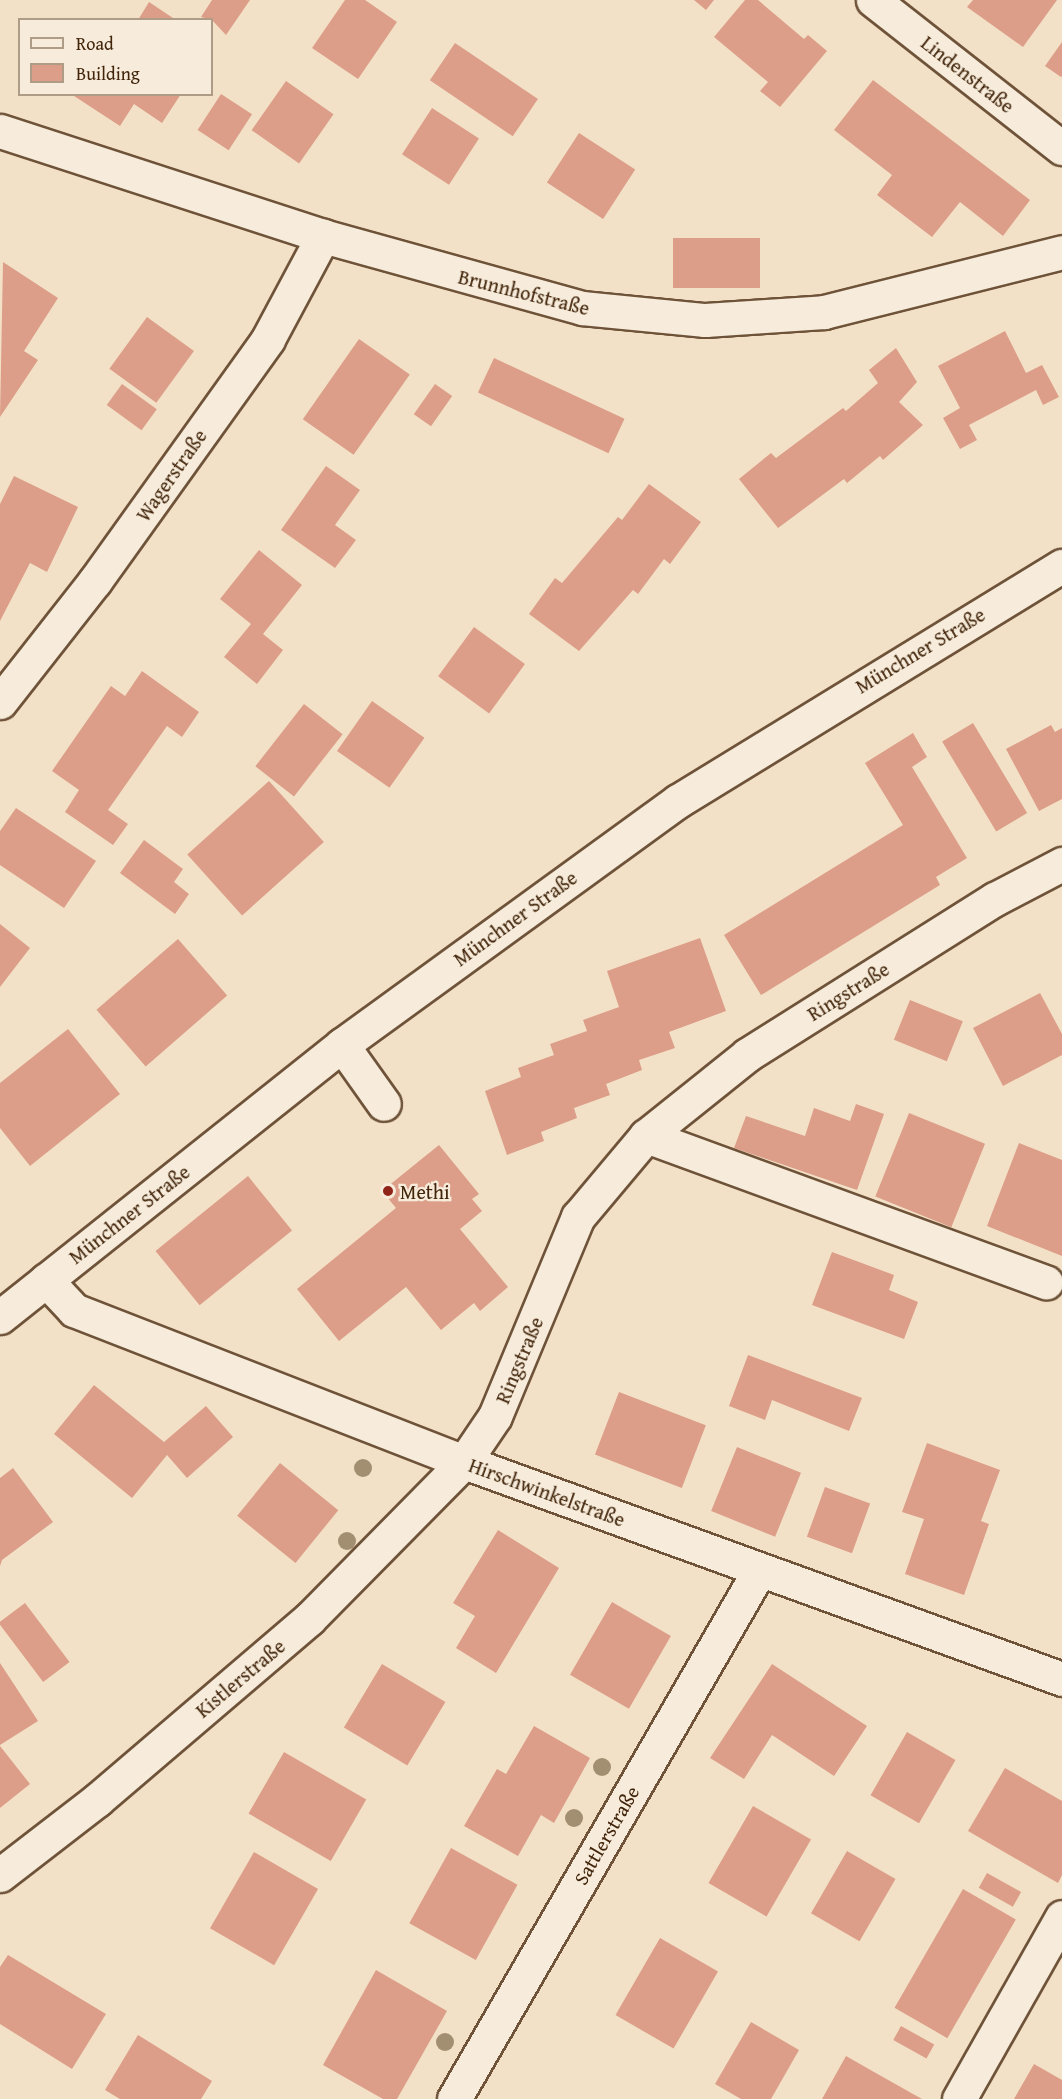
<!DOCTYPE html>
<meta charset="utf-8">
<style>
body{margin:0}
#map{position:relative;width:1062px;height:2099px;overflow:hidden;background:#f3e1c7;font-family:"Gentium Book Plus",serif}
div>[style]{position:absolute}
.building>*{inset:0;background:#dc9e88;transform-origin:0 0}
.roads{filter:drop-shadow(2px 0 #6e5339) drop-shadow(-2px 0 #6e5339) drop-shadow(0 2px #6e5339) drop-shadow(0 -2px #6e5339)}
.minor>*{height:33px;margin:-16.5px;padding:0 16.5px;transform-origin:16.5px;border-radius:16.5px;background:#f7ecdb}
.trees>*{width:18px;height:18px;margin:-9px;border-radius:50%;background:#a28f72}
.dots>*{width:16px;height:16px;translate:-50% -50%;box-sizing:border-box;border:3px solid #f7ecdb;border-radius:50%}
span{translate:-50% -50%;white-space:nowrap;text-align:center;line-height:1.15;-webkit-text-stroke:4.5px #f7ecdb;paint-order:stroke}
.street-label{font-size:20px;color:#41240a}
.poi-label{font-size:20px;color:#41240a}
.left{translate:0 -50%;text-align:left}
.legend{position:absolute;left:18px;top:18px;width:195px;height:78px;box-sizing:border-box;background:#f7ecdb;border:2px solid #ae9c87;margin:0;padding:8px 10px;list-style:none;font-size:18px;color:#41240a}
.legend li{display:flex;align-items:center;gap:12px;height:30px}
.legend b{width:30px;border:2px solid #ae9c87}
</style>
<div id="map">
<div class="building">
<div style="clip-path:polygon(212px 0,250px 0,226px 35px,212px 20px,201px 17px)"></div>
<div style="clip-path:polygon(345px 0,365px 0,397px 22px,358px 79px,312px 48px)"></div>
<div style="clip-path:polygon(694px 0,714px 0,706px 10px)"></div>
<div style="clip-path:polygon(745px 0,758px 0,804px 39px,808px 35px,827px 51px,780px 107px,760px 91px,768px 82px,714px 37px)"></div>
<div style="clip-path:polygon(973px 0,1057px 0,1023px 47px,967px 7px)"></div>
<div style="clip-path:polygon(149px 2px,176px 20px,138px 20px)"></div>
<div style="clip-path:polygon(1062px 42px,1062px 76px,1061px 77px,1045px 66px)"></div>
<div style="left:455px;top:43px;width:100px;height:45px;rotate:34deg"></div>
<div style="clip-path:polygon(873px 80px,1030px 200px,1003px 236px,960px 202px,932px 237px,877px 195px,892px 175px,834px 130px)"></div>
<div style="left:286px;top:81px;width:58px;height:60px;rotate:35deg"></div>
<div style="clip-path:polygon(71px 94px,181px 94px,162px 123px,134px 104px,120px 126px)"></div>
<div style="left:221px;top:94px;width:37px;height:43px;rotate:33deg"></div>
<div style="left:432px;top:108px;width:56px;height:55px;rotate:33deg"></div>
<div style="left:579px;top:133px;width:67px;height:59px;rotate:33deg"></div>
<div style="left:673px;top:238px;width:87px;height:50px"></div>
<div style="clip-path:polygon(3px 262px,58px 298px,24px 351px,38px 360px,0 417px)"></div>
<div style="left:147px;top:317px;width:58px;height:64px;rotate:36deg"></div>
<div style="clip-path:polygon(1005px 331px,1026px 373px,1042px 365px,1059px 397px,1043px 405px,1036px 390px,969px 425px,977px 440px,960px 449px,943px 418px,960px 408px,938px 366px)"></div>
<div style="left:359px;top:339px;width:62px;height:98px;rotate:35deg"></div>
<div style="clip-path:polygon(896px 348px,917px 382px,899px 402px,923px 425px,883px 460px,880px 456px,847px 483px,844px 479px,778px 528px,739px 479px,771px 453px,776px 458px,843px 408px,846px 411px,878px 383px,869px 370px)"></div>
<div style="left:494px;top:358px;width:144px;height:38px;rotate:25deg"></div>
<div style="left:122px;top:384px;width:43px;height:26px;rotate:36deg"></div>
<div style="left:435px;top:384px;width:21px;height:37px;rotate:35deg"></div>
<div style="clip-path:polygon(326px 466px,360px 490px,335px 525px,356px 540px,335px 568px,281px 530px)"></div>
<div style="clip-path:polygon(14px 476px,78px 507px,47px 572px,30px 563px,0 621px,0 504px)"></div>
<div style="clip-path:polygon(649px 484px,701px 522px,670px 564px,664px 559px,638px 594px,633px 590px,579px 651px,529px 614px,555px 578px,562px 583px,618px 517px,622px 520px)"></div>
<div style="clip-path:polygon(259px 550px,302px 585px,263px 634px,283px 650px,257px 684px,224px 657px,251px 624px,220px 599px)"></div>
<div style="left:474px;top:627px;width:63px;height:61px;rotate:36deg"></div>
<div style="clip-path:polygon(142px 671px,199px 712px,182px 737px,167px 726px,108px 810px,128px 824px,113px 845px,65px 812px,79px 790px,52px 771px,111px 686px,125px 696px)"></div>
<div style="left:372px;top:701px;width:64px;height:61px;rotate:35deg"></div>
<div style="left:304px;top:704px;width:49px;height:79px;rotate:38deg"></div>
<div style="left:973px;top:723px;width:105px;height:36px;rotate:59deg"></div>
<div style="clip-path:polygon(1051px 725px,1055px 732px,1062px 728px,1062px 799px,1039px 811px,1006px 749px)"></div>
<div style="clip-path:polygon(913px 733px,927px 757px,912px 767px,967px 858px,936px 877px,940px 885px,761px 995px,724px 935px,903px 825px,865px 763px)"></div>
<div style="left:269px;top:781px;width:82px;height:110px;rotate:48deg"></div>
<div style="clip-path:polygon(16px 808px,96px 861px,64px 908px,0 865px,0 831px)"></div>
<div style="clip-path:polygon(144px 840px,183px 869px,174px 882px,189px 894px,175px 914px,120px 873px)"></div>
<div style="clip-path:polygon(0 924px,30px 948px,0 987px)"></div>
<div style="clip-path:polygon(700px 938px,726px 1011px,669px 1032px,675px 1048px,639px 1060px,642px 1070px,606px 1084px,610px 1095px,574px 1108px,577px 1118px,541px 1132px,544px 1141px,507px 1155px,485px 1091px,521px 1077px,518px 1068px,554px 1055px,550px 1044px,587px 1031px,583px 1020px,619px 1007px,607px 971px)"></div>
<div style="left:178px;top:939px;width:75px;height:108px;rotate:49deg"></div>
<div style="clip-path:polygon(1040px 993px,1062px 1034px,1062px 1055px,1003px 1086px,973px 1028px)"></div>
<div style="left:910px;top:1000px;width:57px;height:43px;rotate:22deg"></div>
<div style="clip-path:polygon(68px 1029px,120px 1094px,30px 1166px,0 1128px,0 1083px)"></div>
<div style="clip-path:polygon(856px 1104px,884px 1114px,857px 1190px,734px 1148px,746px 1116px,805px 1136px,814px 1108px,850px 1121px)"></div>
<div style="left:909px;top:1113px;width:82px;height:90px;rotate:22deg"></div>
<div style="clip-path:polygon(1019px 1143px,1062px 1160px,1062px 1256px,987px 1226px)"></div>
<div style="clip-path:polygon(439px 1145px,479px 1194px,472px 1199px,482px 1211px,460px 1229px,508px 1287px,480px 1311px,474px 1303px,441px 1330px,406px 1287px,339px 1341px,297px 1289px,396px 1208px,382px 1191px)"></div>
<div style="left:248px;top:1176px;width:70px;height:119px;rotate:51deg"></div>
<div style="clip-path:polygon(832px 1252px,894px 1275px,889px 1290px,918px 1302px,904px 1339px,812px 1305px)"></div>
<div style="clip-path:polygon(748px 1355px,862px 1398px,849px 1431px,772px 1400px,765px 1420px,729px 1406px)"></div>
<div style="clip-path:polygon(94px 1385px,164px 1442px,206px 1406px,233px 1437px,187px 1478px,167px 1455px,132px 1498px,54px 1434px)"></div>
<div style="left:619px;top:1392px;width:93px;height:67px;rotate:21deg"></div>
<div style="clip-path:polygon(927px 1443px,1000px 1470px,981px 1521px,989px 1524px,964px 1595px,905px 1574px,924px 1519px,902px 1512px)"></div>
<div style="left:737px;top:1447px;width:69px;height:69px;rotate:22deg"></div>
<div style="left:280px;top:1463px;width:75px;height:68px;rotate:39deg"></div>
<div style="clip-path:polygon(13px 1468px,53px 1522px,2px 1560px,0 1566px,0 1478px)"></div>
<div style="left:825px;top:1487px;width:48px;height:53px;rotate:20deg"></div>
<div style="clip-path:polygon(498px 1530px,559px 1568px,496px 1673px,456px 1648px,475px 1616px,453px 1603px)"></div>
<div style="left:612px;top:1602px;width:68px;height:84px;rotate:30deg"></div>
<div style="left:25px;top:1603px;width:74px;height:33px;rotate:53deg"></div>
<div style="clip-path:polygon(0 1663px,38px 1721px,0 1745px)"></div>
<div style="left:382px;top:1664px;width:74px;height:74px;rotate:31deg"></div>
<div style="clip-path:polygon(772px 1664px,867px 1726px,834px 1776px,772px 1735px,744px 1779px,710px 1758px)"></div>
<div style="clip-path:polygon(534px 1726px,590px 1758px,554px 1823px,541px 1815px,518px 1856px,464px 1826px,497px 1769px,506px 1774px)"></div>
<div style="left:907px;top:1732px;width:56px;height:73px;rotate:30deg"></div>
<div style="clip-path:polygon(0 1746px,30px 1784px,0 1808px)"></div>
<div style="left:284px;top:1752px;width:95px;height:71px;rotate:30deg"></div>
<div style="clip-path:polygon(1005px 1768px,1062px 1801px,1062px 1875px,1058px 1883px,968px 1831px)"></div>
<div style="left:753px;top:1806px;width:67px;height:89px;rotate:30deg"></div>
<div style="left:451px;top:1848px;width:76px;height:86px;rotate:29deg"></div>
<div style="left:847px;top:1851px;width:56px;height:72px;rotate:30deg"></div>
<div style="left:254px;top:1852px;width:74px;height:88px;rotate:30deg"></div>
<div style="left:987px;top:1873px;width:39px;height:17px;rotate:29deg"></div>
<div style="left:963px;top:1889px;width:61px;height:137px;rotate:30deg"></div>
<div style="left:660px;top:1938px;width:67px;height:89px;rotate:30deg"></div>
<div style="clip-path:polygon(8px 1955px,106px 2014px,72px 2069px,0 2024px,0 1967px)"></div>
<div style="clip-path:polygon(376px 1970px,447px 2011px,397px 2099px,383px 2099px,323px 2065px)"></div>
<div style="clip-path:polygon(751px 2022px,799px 2050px,771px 2099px,741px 2099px,715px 2084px)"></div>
<div style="left:901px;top:2026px;width:38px;height:16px;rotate:29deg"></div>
<div style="clip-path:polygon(138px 2035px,212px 2081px,201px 2099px,120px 2099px,105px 2090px)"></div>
<div style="clip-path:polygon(846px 2056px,874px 2072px,922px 2099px,822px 2099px)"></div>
<div style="clip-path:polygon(1034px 2064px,1062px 2080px,1062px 2099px,1014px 2099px)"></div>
</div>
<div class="roads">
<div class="minor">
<div style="left:873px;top:0;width:240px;rotate:38.1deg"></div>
<div style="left:0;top:131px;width:340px;rotate:18deg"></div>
<div style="left:323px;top:236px;width:269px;rotate:15.5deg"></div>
<div style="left:582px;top:308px;width:124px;rotate:5.6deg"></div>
<div style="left:705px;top:320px;width:119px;rotate:-3.8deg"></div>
<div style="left:824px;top:312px;width:245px;rotate:-14.1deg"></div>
<div style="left:0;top:702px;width:154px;rotate:-51.9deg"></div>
<div style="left:95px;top:581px;width:297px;rotate:-54.4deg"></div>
<div style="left:268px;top:339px;width:117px;rotate:-61.9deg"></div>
<div style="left:342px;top:1045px;width:72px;rotate:54.6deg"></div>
<div style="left:646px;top:1136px;width:426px;rotate:20.1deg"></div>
<div style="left:46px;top:1280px;width:41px;rotate:47deg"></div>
<div style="left:74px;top:1310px;width:419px;rotate:21.3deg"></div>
<div style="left:464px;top:1462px;width:636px;rotate:19.94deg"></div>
<div style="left:0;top:1317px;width:437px;rotate:-38.5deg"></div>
<div style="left:342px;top:1045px;width:415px;rotate:-36deg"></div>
<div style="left:678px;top:801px;width:450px;rotate:-31.5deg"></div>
<div style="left:0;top:1875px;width:123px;rotate:-37.7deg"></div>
<div style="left:97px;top:1800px;width:279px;rotate:-40.5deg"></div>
<div style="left:309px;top:1619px;width:221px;rotate:-45.4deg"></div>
<div style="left:464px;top:1462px;width:55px;rotate:-56deg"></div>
<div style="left:495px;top:1416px;width:216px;rotate:-67.4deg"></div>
<div style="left:578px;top:1217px;width:106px;rotate:-50deg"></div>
<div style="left:646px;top:1136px;width:129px;rotate:-38.7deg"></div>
<div style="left:747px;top:1055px;width:293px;rotate:-32.2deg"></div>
<div style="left:995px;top:899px;width:76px;rotate:-27.6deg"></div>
<div style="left:454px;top:2099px;width:610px;rotate:-59.99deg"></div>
<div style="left:959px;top:2099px;width:209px;rotate:-60.5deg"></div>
</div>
</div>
<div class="trees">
<div style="left:363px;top:1468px"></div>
<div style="left:347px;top:1541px"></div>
<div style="left:602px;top:1767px"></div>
<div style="left:574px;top:1818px"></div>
<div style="left:445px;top:2042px"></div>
</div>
<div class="dots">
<div style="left:388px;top:1191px;background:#8f2418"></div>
</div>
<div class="street-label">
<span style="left:968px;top:74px;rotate:38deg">Lindenstraße</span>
<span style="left:524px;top:292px;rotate:14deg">Brunnhofstraße</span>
<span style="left:171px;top:475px;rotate:-55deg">Wagerstraße</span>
<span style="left:920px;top:650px;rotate:-31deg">Münchner Straße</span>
<span style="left:515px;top:918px;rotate:-36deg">Münchner Straße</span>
<span style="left:848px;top:991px;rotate:-32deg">Ringstraße</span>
<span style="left:129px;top:1214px;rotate:-38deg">Münchner Straße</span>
<span style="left:519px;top:1360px;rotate:-67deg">Ringstraße</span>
<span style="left:547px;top:1492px;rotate:20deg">Hirschwinkelstraße</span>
<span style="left:240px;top:1678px;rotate:-40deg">Kistlerstraße</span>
<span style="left:606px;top:1835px;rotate:-60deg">Sattlerstraße</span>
</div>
<div class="poi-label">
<span class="left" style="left:400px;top:1191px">Methi</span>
</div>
<ul class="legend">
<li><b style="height:8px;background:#f7ecdb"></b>Road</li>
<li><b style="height:16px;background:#dc9e88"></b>Building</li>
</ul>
</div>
